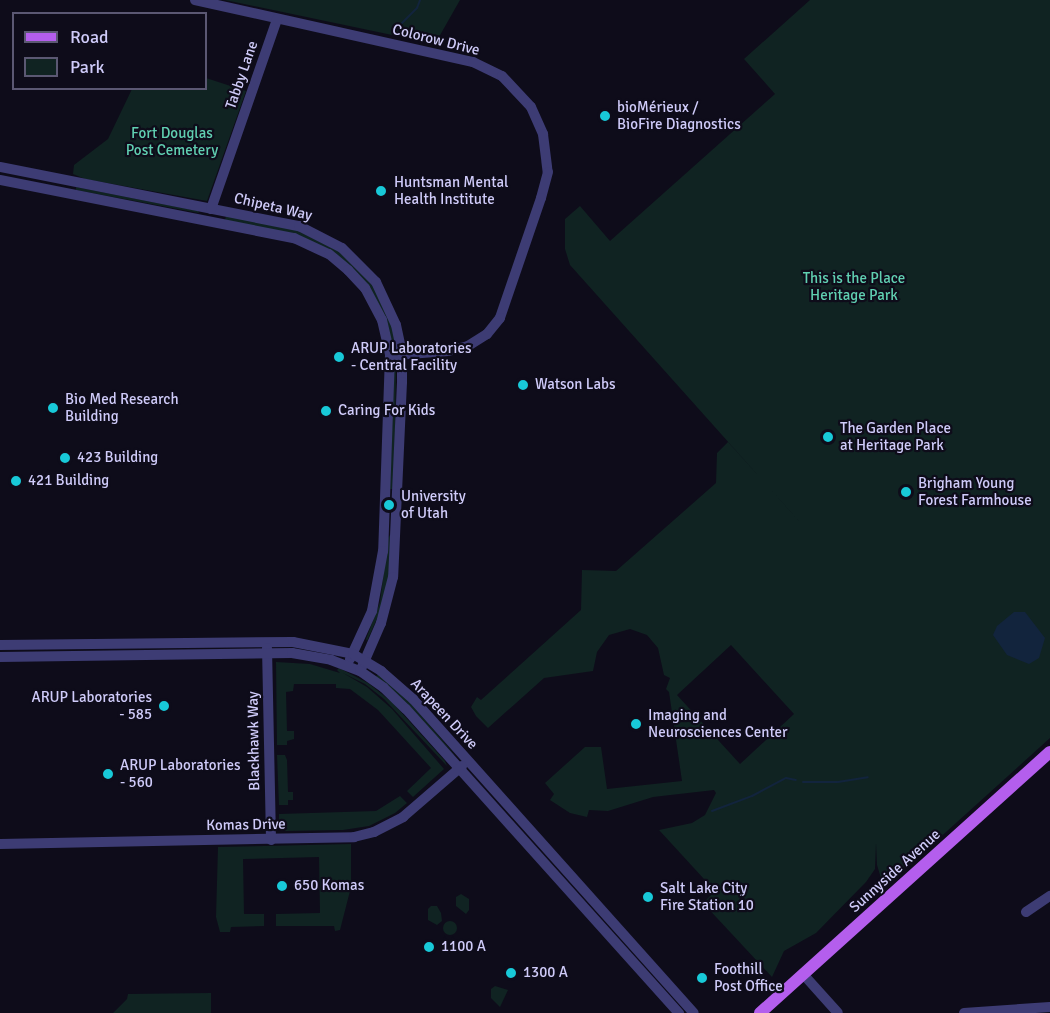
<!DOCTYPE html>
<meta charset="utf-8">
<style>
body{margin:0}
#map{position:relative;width:1050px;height:1013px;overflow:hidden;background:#0e0c1a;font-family:Signika,sans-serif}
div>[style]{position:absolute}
.green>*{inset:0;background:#102322}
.round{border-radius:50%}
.water>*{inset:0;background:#12243d}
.stream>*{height:2px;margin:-1px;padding:0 1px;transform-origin:1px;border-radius:1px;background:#12243d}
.minor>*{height:10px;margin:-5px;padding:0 5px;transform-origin:5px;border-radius:5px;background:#3d3c74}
.major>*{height:12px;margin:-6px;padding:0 6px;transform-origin:6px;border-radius:6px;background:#b45eed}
.dots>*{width:16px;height:16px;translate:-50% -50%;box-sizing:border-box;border:3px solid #0e0c1a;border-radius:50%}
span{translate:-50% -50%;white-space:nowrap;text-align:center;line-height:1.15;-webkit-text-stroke:4.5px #0e0c1a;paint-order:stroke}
.street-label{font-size:15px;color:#cfcbf9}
.poi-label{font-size:15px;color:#cfcbf9}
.left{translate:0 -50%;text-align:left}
.right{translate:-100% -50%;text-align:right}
.park-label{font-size:15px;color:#60cfb1}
.legend{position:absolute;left:12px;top:12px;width:195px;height:78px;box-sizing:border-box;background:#0e0c1a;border:2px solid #5b5873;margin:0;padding:8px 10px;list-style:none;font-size:18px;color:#cfcbf9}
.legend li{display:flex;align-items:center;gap:12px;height:30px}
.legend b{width:30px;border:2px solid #5b5873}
</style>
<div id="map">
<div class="green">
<div style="clip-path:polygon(225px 0,460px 0,435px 44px)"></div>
<div style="clip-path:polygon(evenodd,810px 0,1050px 0,1050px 738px,884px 888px,877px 865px,876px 843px,875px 869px,866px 882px,816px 933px,784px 951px,772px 977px,703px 903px,715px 891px,659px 830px,692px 823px,705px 815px,716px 793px,714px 790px,653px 797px,608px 811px,589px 810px,587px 817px,570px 813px,550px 800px,554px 794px,545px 783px,585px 747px,601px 747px,607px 789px,682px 781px,669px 692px,666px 689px,670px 678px,664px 675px,658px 648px,647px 635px,630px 629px,609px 635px,597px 652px,593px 671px,544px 678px,488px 728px,476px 716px,471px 707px,477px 697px,481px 700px,581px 610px,582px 570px,616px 571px,716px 483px,717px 453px,728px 442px,807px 530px,570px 265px,565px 249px,565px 219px,580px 206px,610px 241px,775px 94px,744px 59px,810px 0,731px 645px,794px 714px,740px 764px,677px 695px,731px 645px)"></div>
<div style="clip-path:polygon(206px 78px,246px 91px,207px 201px,85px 179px,73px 174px,74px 165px,108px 139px,132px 89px,206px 88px)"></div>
<div style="clip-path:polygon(76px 187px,198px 211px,199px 213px,76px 190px)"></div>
<div style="clip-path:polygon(226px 216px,296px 230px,342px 253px,356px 265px,377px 291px,393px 326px,395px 341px,392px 341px,342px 259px,225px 220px)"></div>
<div style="clip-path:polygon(396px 368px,394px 489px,390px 489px,394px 371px)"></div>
<div style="clip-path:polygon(390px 535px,391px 572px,384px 603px,367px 641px,366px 639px,380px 602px,388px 538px)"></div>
<div style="clip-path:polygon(276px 662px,310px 664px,340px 673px,337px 670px,339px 668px,368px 683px,392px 702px,445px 761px,447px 766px,384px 699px,365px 684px,343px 673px,367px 687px,392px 709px,444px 769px,413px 797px,407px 791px,431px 768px,378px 710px,350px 689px,336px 688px,336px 684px,294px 684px,293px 691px,286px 692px,287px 731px,294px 731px,294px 739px,287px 741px,287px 745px,277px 745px)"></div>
<div style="clip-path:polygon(379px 674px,401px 692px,456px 756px,375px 677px)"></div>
<div style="clip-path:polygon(277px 755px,285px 755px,287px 760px,288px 792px,293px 792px,293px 800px,288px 800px,288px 805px,279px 805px)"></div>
<div style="clip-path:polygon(400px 796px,407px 803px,395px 813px,369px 826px,343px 830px,286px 831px,279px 827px,279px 814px,376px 811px)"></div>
<div style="clip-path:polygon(351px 844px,351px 887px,340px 930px,335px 931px,334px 926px,276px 926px,276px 914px,320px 913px,319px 857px,243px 859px,244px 914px,264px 914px,264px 926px,231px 927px,230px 932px,220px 932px,216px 917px,218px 847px)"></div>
<div style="clip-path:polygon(461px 894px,469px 899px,469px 910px,466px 914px,456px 906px,456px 897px)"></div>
<div style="clip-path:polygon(431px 906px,437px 906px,441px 913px,442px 921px,437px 925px,428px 920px,428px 909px)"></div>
<div class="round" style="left:443px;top:921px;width:14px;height:14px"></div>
<div style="clip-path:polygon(495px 986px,508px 990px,500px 1007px,491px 998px,491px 989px)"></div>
<div style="clip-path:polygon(211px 993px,211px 1013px,113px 1013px,127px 999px,128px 994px)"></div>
</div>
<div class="water">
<div style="clip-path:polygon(1014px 612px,1025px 612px,1045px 638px,1039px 658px,1029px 664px,1007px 655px,993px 635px,997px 626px)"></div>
</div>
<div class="stream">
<div style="left:400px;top:25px;width:24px;rotate:-45deg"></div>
<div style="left:417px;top:8px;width:9px;rotate:-69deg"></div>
<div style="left:803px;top:782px;width:35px"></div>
<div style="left:838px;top:782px;width:30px;rotate:-9deg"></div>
<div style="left:712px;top:811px;width:43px;rotate:-20.6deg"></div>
<div style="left:752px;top:796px;width:38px;rotate:-28deg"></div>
<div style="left:786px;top:778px;width:10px;rotate:11deg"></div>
</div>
<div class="minor">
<div style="left:195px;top:0;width:285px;rotate:12.6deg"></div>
<div style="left:473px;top:62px;width:32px;rotate:26deg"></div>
<div style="left:502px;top:76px;width:42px;rotate:46.9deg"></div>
<div style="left:531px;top:107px;width:30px;rotate:66deg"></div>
<div style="left:543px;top:134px;width:38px;rotate:83deg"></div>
<div style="left:548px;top:172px;width:27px;rotate:105deg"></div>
<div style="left:541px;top:198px;width:127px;rotate:108.9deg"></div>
<div style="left:500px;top:318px;width:21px;rotate:129deg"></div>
<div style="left:487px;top:334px;width:22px;rotate:148deg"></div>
<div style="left:468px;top:346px;width:21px;rotate:166deg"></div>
<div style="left:448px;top:351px;width:52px;rotate:175.6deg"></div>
<div style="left:0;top:167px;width:305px;rotate:11.2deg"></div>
<div style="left:299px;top:226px;width:48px;rotate:27.1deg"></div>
<div style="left:342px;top:248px;width:48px;rotate:45deg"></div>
<div style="left:376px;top:282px;width:47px;rotate:65.1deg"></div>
<div style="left:396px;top:325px;width:30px;rotate:78deg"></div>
<div style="left:402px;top:354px;width:28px;rotate:90deg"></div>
<div style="left:402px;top:382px;width:195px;rotate:92.6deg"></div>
<div style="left:393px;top:577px;width:48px;rotate:104.6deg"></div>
<div style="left:381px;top:623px;width:48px;rotate:113.4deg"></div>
<div style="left:0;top:180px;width:300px;rotate:11.2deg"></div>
<div style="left:294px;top:238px;width:38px;rotate:25deg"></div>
<div style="left:329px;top:254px;width:25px;rotate:40deg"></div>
<div style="left:348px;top:270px;width:25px;rotate:47deg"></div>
<div style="left:365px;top:288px;width:36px;rotate:62deg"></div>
<div style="left:382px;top:320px;width:36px;rotate:77deg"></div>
<div style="left:390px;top:355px;width:196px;rotate:92deg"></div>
<div style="left:383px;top:551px;width:61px;rotate:100.4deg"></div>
<div style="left:372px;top:611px;width:53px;rotate:114.6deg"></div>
<div style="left:211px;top:209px;width:201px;rotate:-70.8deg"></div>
<div style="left:0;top:645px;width:293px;rotate:-0.6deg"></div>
<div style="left:293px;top:642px;width:61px;rotate:11.3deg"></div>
<div style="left:353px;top:654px;width:33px;rotate:31deg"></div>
<div style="left:381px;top:671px;width:43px;rotate:41.2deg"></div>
<div style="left:413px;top:699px;width:421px;rotate:48.2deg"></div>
<div style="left:267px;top:648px;width:192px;rotate:88.8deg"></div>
<div style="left:0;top:657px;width:292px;rotate:-0.8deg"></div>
<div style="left:292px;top:653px;width:40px;rotate:10deg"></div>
<div style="left:331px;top:660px;width:31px;rotate:21deg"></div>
<div style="left:360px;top:671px;width:29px;rotate:35deg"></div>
<div style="left:384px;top:688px;width:30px;rotate:44deg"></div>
<div style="left:406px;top:709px;width:409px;rotate:48.1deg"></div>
<div style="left:0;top:844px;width:354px;rotate:-1.1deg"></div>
<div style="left:354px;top:837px;width:21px;rotate:-14deg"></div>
<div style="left:374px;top:832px;width:33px;rotate:-27deg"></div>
<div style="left:403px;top:817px;width:78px;rotate:-40.8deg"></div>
<div style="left:1026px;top:912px;width:29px;rotate:-34deg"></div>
<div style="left:803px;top:974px;width:52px;rotate:48.1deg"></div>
<div style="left:964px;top:1013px;width:86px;rotate:-4deg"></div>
</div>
<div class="major">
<div style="left:760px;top:1013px;width:390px;rotate:-42deg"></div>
</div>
<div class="dots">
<div style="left:605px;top:116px;background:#18c9d8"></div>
<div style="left:381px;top:191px;background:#18c9d8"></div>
<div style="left:339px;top:357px;background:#18c9d8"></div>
<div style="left:523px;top:385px;background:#18c9d8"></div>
<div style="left:53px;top:408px;background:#18c9d8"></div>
<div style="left:326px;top:411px;background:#18c9d8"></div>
<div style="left:828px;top:437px;background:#18c9d8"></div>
<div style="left:65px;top:458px;background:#18c9d8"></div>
<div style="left:16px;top:481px;background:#18c9d8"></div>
<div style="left:906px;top:492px;background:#18c9d8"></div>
<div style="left:389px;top:505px;background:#18c9d8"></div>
<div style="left:164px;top:706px;background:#18c9d8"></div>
<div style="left:636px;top:724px;background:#18c9d8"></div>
<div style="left:108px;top:774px;background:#18c9d8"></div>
<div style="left:282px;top:886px;background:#18c9d8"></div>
<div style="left:648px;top:897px;background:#18c9d8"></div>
<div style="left:429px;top:947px;background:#18c9d8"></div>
<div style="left:511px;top:973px;background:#18c9d8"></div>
<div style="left:702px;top:978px;background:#18c9d8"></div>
</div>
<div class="street-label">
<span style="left:436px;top:40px;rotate:14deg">Colorow Drive</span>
<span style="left:242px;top:75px;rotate:-71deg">Tabby Lane</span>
<span style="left:273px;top:207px;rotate:13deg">Chipeta Way</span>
<span style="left:444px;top:714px;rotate:47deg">Arapeen Drive</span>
<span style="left:254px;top:741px;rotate:-91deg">Blackhawk Way</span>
<span style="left:246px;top:825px;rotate:-1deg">Komas Drive</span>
<span style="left:895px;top:871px;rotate:-42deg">Sunnyside Avenue</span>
</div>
<div class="poi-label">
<span class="left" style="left:617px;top:116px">bioMérieux /<br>BioFire Diagnostics</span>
<span class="left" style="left:394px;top:191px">Huntsman Mental<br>Health Institute</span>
<span class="left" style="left:351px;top:357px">ARUP Laboratories<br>- Central Facility</span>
<span class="left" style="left:535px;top:385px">Watson Labs</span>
<span class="left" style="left:65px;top:408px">Bio Med Research<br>Building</span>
<span class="left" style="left:338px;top:411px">Caring For Kids</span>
<span class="left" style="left:840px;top:437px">The Garden Place<br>at Heritage Park</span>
<span class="left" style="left:77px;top:458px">423 Building</span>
<span class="left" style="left:28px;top:481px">421 Building</span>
<span class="left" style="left:918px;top:492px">Brigham Young<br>Forest Farmhouse</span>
<span class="left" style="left:401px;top:505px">University<br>of Utah</span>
<span class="right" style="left:152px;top:706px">ARUP Laboratories<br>- 585</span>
<span class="left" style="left:648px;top:724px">Imaging and<br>Neurosciences Center</span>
<span class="left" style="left:120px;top:774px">ARUP Laboratories<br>- 560</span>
<span class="left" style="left:294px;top:886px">650 Komas</span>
<span class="left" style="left:660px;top:897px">Salt Lake City<br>Fire Station 10</span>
<span class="left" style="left:441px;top:947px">1100 A</span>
<span class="left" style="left:714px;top:978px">Foothill<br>Post Office</span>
<span class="left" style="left:523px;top:973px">1300 A</span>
</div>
<div class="park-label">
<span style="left:172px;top:142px">Fort Douglas<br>Post Cemetery</span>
<span style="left:854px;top:287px">This is the Place<br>Heritage Park</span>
</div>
<ul class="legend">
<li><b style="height:8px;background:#b45eed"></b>Road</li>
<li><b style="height:16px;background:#102322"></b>Park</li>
</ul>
</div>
